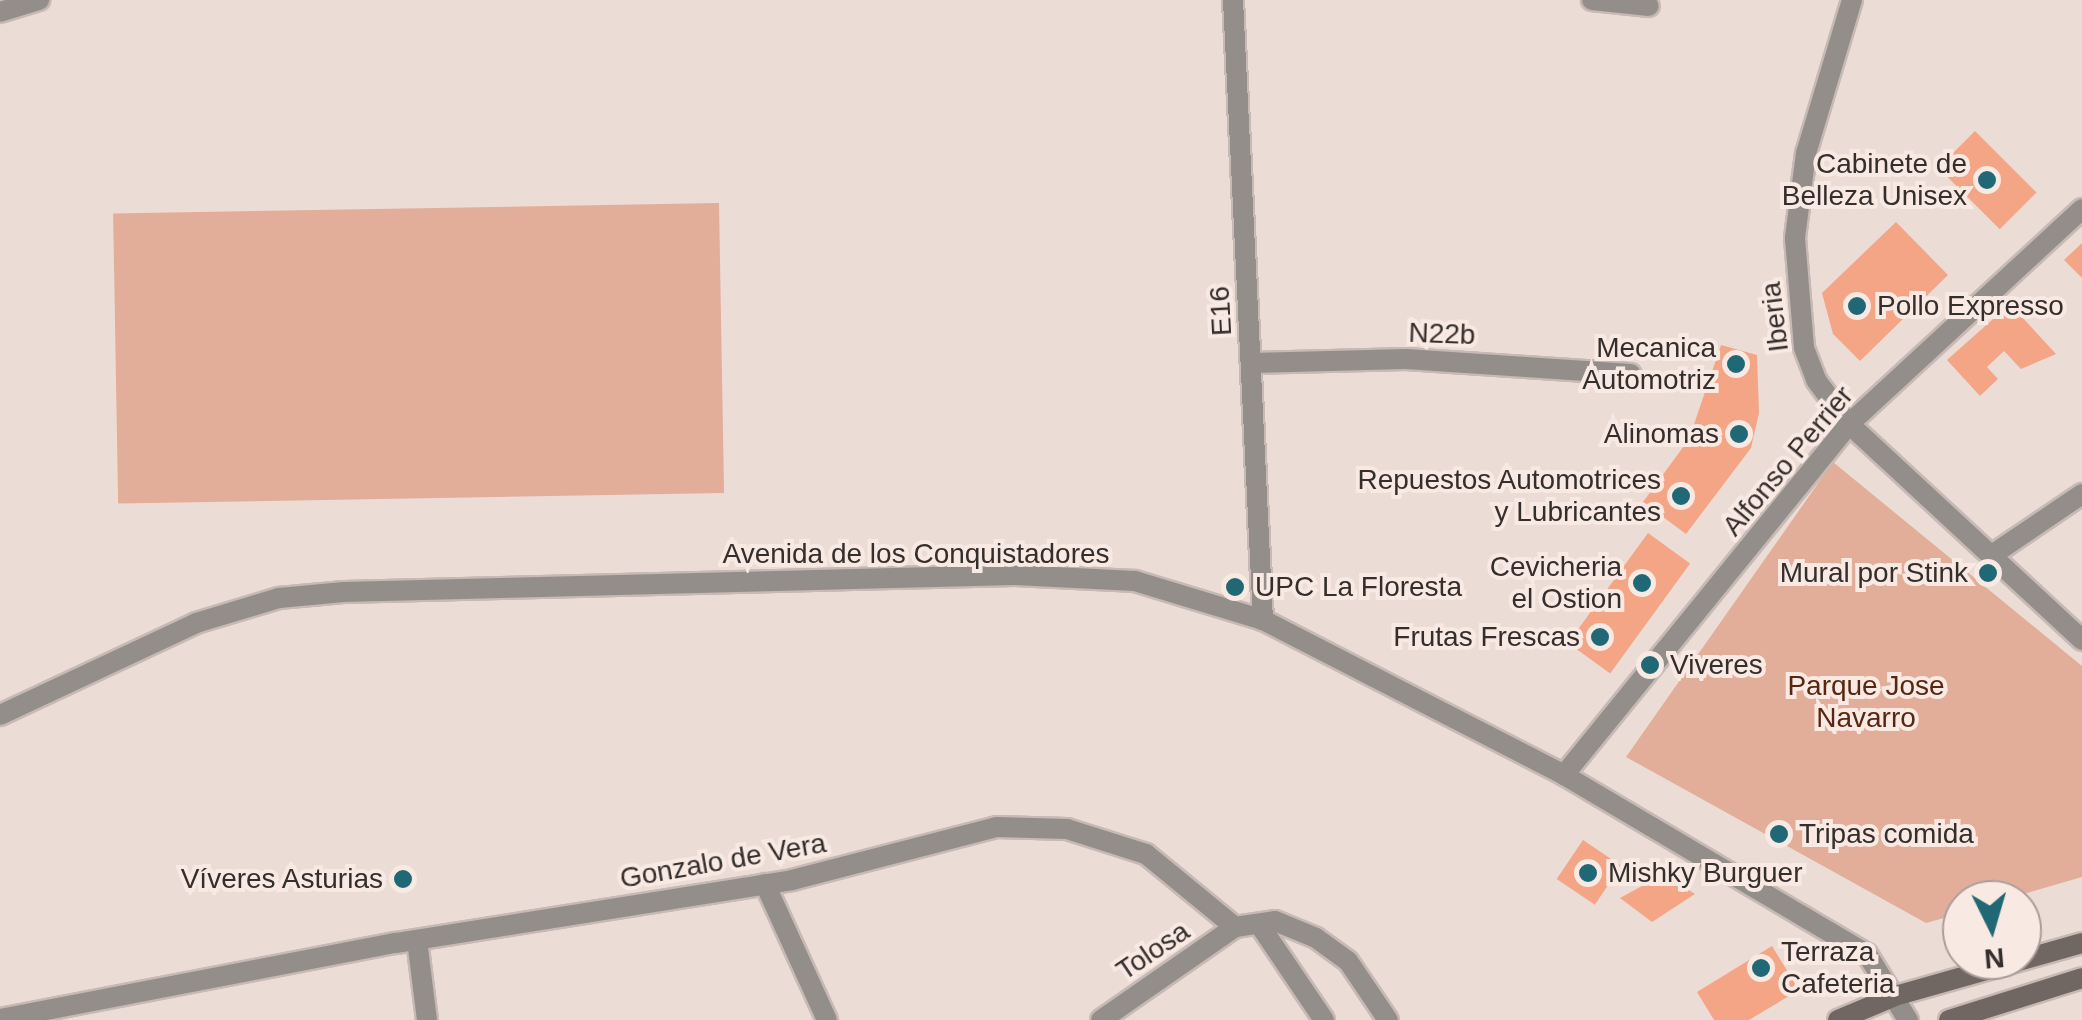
<!DOCTYPE html>
<meta charset="utf-8">
<style>
body{margin:0}
#map{position:relative;width:2082px;height:1020px;overflow:hidden;background:#ecdcd6;font-family:Helvetica,sans-serif}
div>[style]{position:absolute}
.green>*{inset:0;background:#e2ae99;transform-origin:0 0}
.building>*{inset:0;background:#f3a586;transform-origin:0 0}
.roads{filter:drop-shadow(2px 0 #c7b9b4) drop-shadow(-2px 0 #c7b9b4) drop-shadow(0 2px #c7b9b4) drop-shadow(0 -2px #c7b9b4)}
.service>*{height:20px;margin:-10px;padding:0 10px;transform-origin:10px;border-radius:10px;background:#948e8b}
.minor>*{height:20px;margin:-10px;padding:0 10px;transform-origin:10px;border-radius:10px;background:#948e8b}
.tertiary>*{height:20px;margin:-10px;padding:0 10px;transform-origin:10px;border-radius:10px;background:#948e8b}
.secondary>*{height:20px;margin:-10px;padding:0 10px;transform-origin:10px;border-radius:10px;background:#706763}
.dots>*{width:28px;height:28px;translate:-50% -50%;box-sizing:border-box;border:5px solid #f9e9e3;border-radius:50%}
span{translate:-50% -50%;white-space:nowrap;text-align:center;line-height:1.15;-webkit-text-stroke:8px #f9e9e3;paint-order:stroke}
.poi-label{font-size:28px;color:#342e2c}
.right{translate:-100% -50%;text-align:right}
.left{translate:0 -50%;text-align:left}
.street-label{font-size:28px;color:#342e2c}
.park-label{font-size:28px;color:#582712}
.north{position:absolute;left:1942px;top:880px;width:100px;height:100px;box-sizing:border-box;background:#f9e9e3;border:2px solid #aa9e9a;border-radius:50%;rotate:175deg;font-size:28px;font-weight:700;line-height:40px;text-align:center;color:#342e2c}
.north::after{content:'';display:block;margin:auto;width:35px;height:45px;background:#216876;clip-path:polygon(50% 0,100% 100%,50% 72%,0 100%)}
</style>
<div id="map">
<div class="green">
<div style="left:719px;top:203px;width:290px;height:606px;rotate:89deg"></div>
<div style="clip-path:polygon(1833px 462px,2082px 666px,2082px 877px,2003px 900px,1962px 900px,1962px 913px,1926px 923px,1626px 757px)"></div>
</div>
<div class="building">
<div style="left:1975px;top:131px;width:87px;height:52px;rotate:45deg"></div>
<div style="clip-path:polygon(1896px 222px,1948px 275px,1860px 361px,1833px 334px,1822px 293px)"></div>
<div style="clip-path:polygon(2082px 243px,2082px 278px,2064px 260px)"></div>
<div style="clip-path:polygon(2010px 304px,2056px 354px,2021px 369px,2004px 351px,1987px 367px,1998px 379px,1980px 396px,1947px 360px)"></div>
<div style="clip-path:polygon(1721px 345px,1757px 355px,1759px 413px,1751px 448px,1686px 534px,1643px 502px,1689px 439px)"></div>
<div style="left:1648px;top:533px;width:52px;height:136px;rotate:36deg"></div>
<div style="left:1583px;top:840px;width:46px;height:47px;rotate:34deg"></div>
<div style="clip-path:polygon(1664px 874px,1695px 894px,1652px 922px,1620px 898px)"></div>
<div style="clip-path:polygon(1772px 946px,1799px 990px,1749px 1020px,1714px 1020px,1697px 992px)"></div>
</div>
<div class="roads">
<div class="service">
<div style="left:1992px;top:555px;width:109px;rotate:-34.1deg"></div>
<div style="left:1259px;top:924px;width:116px;rotate:55.9deg"></div>
<div style="left:1235px;top:927px;width:40px;rotate:-8.5deg"></div>
<div style="left:1275px;top:921px;width:44px;rotate:22.5deg"></div>
<div style="left:1316px;top:938px;width:39px;rotate:36deg"></div>
<div style="left:1348px;top:961px;width:71px;rotate:55.9deg"></div>
</div>
<div class="minor">
<div style="left:1233px;top:0;width:621px;rotate:87.23deg"></div>
<div style="left:1592px;top:0;width:57px;rotate:6deg"></div>
<div style="left:1852px;top:0;width:160px;rotate:106.7deg"></div>
<div style="left:1806px;top:153px;width:86px;rotate:97.4deg"></div>
<div style="left:1795px;top:238px;width:110px;rotate:85.3deg"></div>
<div style="left:1804px;top:348px;width:34px;rotate:69deg"></div>
<div style="left:1816px;top:380px;width:55px;rotate:53.1deg"></div>
<div style="left:1849px;top:424px;width:317px;rotate:-42.7deg"></div>
<div style="left:0;top:12px;width:41px;rotate:-17.1deg"></div>
<div style="left:1252px;top:363px;width:154px;rotate:-1.5deg"></div>
<div style="left:1406px;top:359px;width:225px;rotate:3.8deg"></div>
<div style="left:765px;top:884px;width:149px;rotate:65.5deg"></div>
<div style="left:417px;top:940px;width:81px;rotate:82.9deg"></div>
<div style="left:0;top:1019px;width:403px;rotate:-10.9deg"></div>
<div style="left:396px;top:943px;width:401px;rotate:-9deg"></div>
<div style="left:792px;top:880px;width:212px;rotate:-14.5deg"></div>
<div style="left:997px;top:827px;width:70px;rotate:1.6deg"></div>
<div style="left:1067px;top:829px;width:83px;rotate:17.6deg"></div>
<div style="left:1146px;top:854px;width:115px;rotate:39.4deg"></div>
<div style="left:1235px;top:927px;width:163px;rotate:145.2deg"></div>
</div>
<div class="tertiary">
<div style="left:0;top:715px;width:217px;rotate:-25.1deg"></div>
<div style="left:196px;top:623px;width:87px;rotate:-16.8deg"></div>
<div style="left:279px;top:598px;width:65px;rotate:-5.3deg"></div>
<div style="left:344px;top:592px;width:671px;rotate:-1.45deg"></div>
<div style="left:1015px;top:575px;width:120px;rotate:2.9deg"></div>
<div style="left:1135px;top:581px;width:134px;rotate:16.9deg"></div>
<div style="left:1263px;top:620px;width:339px;rotate:27.2deg"></div>
<div style="left:1564px;top:775px;width:352px;rotate:30.6deg"></div>
<div style="left:1867px;top:954px;width:78px;rotate:58.2deg"></div>
<div style="left:1564px;top:775px;width:452px;rotate:-50.9deg"></div>
<div style="left:1849px;top:424px;width:318px;rotate:42.8deg"></div>
</div>
<div class="secondary">
<div style="left:1838px;top:1020px;width:62px;rotate:-22.8deg"></div>
<div style="left:1895px;top:996px;width:194px;rotate:-15.8deg"></div>
<div style="left:1949px;top:1020px;width:139px;rotate:-17.5deg"></div>
</div>
</div>
<div class="dots">
<div style="left:1987px;top:180px;background:#216876"></div>
<div style="left:1857px;top:306px;background:#216876"></div>
<div style="left:1736px;top:364px;background:#216876"></div>
<div style="left:1739px;top:434px;background:#216876"></div>
<div style="left:1681px;top:496px;background:#216876"></div>
<div style="left:1988px;top:573px;background:#216876"></div>
<div style="left:1642px;top:583px;background:#216876"></div>
<div style="left:1235px;top:587px;background:#216876"></div>
<div style="left:1600px;top:637px;background:#216876"></div>
<div style="left:1650px;top:665px;background:#216876"></div>
<div style="left:1779px;top:834px;background:#216876"></div>
<div style="left:1588px;top:873px;background:#216876"></div>
<div style="left:403px;top:879px;background:#216876"></div>
<div style="left:1761px;top:968px;background:#216876"></div>
</div>
<div class="poi-label">
<span class="right" style="left:1967px;top:180px">Cabinete de<br>Belleza Unisex</span>
<span class="left" style="left:1877px;top:306px">Pollo Expresso</span>
<span class="right" style="left:1716px;top:364px">Mecanica<br>Automotriz</span>
<span class="right" style="left:1719px;top:434px">Alinomas</span>
<span class="right" style="left:1661px;top:496px">Repuestos Automotrices<br>y Lubricantes</span>
<span class="right" style="left:1622px;top:583px">Cevicheria<br>el Ostion</span>
<span class="right" style="left:1968px;top:573px">Mural por Stink</span>
<span class="left" style="left:1255px;top:587px">UPC La Floresta</span>
<span class="right" style="left:1580px;top:637px">Frutas Frescas</span>
<span class="left" style="left:1670px;top:665px">Viveres</span>
<span class="left" style="left:1799px;top:834px">Tripas comida</span>
<span class="left" style="left:1608px;top:873px">Mishky Burguer</span>
<span class="right" style="left:383px;top:879px">Víveres Asturias</span>
<span class="left" style="left:1781px;top:968px">Terraza<br>Cafeteria</span>
</div>
<div class="street-label">
<span style="left:1221px;top:311px;rotate:-93deg">E16</span>
<span style="left:1775px;top:317px;rotate:-97deg">Iberia</span>
<span style="left:1442px;top:334px;rotate:2deg">N22b</span>
<span style="left:1788px;top:461px;rotate:-50deg">Alfonso Perrier</span>
<span style="left:916px;top:554px">Avenida de los Conquistadores</span>
<span style="left:723px;top:861px;rotate:-10deg">Gonzalo de Vera</span>
<span style="left:1153px;top:951px;rotate:-34deg">Tolosa</span>
</div>
<div class="park-label">
<span style="left:1866px;top:702px">Parque Jose<br>Navarro</span>
</div>
<div class="north">N</div>
</div>
